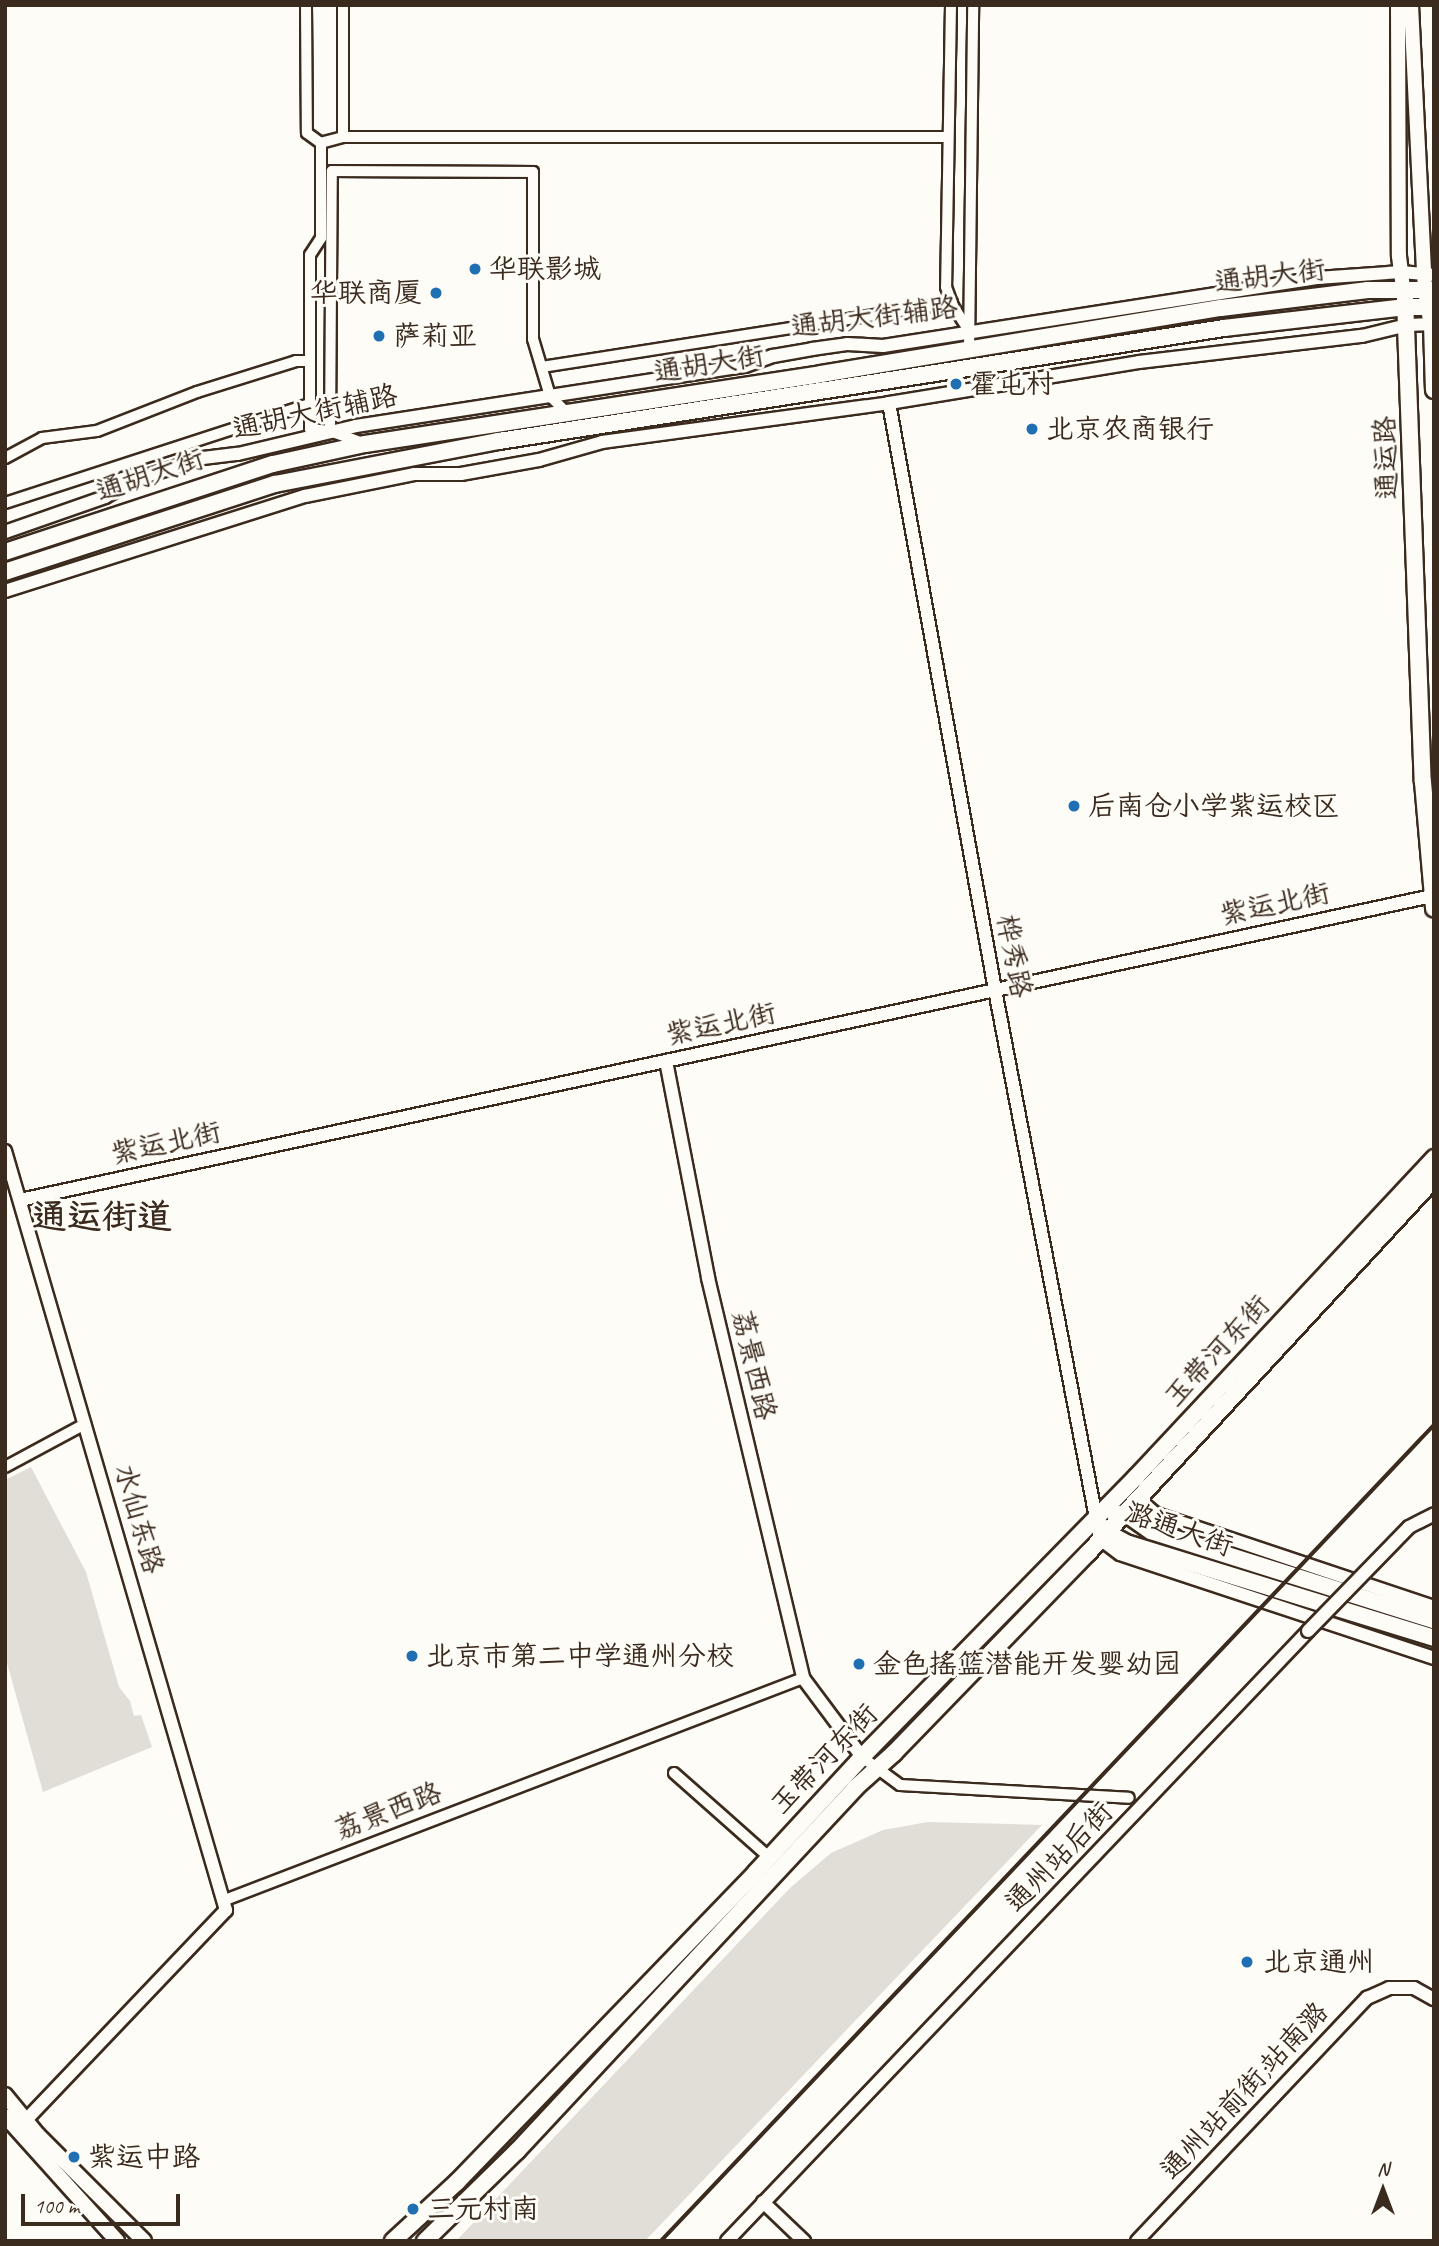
<!DOCTYPE html>
<meta charset="utf-8">
<style>
body{margin:0}
#map{position:relative;width:1439px;height:2246px;overflow:hidden;background:#fdfcf7;font-family:Caveat,"LXGW WenKai TC",sans-serif}
div>[style]{position:absolute}
.green>*{inset:0;background:#e1ded7}
.roads{filter:drop-shadow(2px 0 #3b2a1e) drop-shadow(-2px 0 #3b2a1e) drop-shadow(0 2px #3b2a1e) drop-shadow(0 -2px #3b2a1e)}
.minor>*{height:10px;margin:-5px;padding:0 5px;transform-origin:5px;border-radius:5px;background:#fdfcf7}
.tertiary>*{height:12px;margin:-6px;padding:0 6px;transform-origin:6px;border-radius:6px;background:#fdfcf7}
.secondary>*{height:14px;margin:-7px;padding:0 7px;transform-origin:7px;border-radius:7px;background:#fdfcf7}
.primary>*{height:16px;margin:-8px;padding:0 8px;transform-origin:8px;border-radius:8px;background:#fdfcf7}
.rail>*{height:3.5px;margin:-1.75px;padding:0 1.75px;transform-origin:1.75px;border-radius:1.75px;background:#3b2a1e}
.bridges{filter:drop-shadow(2px 0 #3b2a1e) drop-shadow(-2px 0 #3b2a1e) drop-shadow(0 2px #3b2a1e) drop-shadow(0 -2px #3b2a1e)}
.tertiary-bridge>*{height:12px;margin:-6px;padding:0 6px;transform-origin:6px;border-radius:6px;background:#fdfcf7}
.dots>*{width:19px;height:19px;translate:-50% -50%;box-sizing:border-box;border:4px solid #fdfcf7;border-radius:50%}
span{translate:-50% -50%;white-space:nowrap;text-align:center;line-height:1.15;-webkit-text-stroke:6px #fdfcf7;paint-order:stroke}
.poi-label{font-size:28px;color:#3b2a1e}
.left{translate:0 -50%;text-align:left}
.right{translate:-100% -50%;text-align:right}
.street-label{font-size:28px;color:#3b2a1e}
.district-label{font-size:35px;color:#3b2a1e;font-weight:700}
.frame{position:absolute;inset:0;border:7px solid #3b2a1e;pointer-events:none}
.north{position:absolute;left:1348px;top:2155px;width:70px;height:70px;-webkit-text-stroke:5px #fdfcf7;paint-order:stroke;rotate:0deg;font-size:19px;font-weight:700;line-height:28px;text-align:center;color:#3b2a1e}
.north::after{content:'';display:block;margin:auto;width:24px;height:32px;background:#3b2a1e;clip-path:polygon(50% 0,100% 100%,50% 72%,0 100%)}
.scale{position:absolute;left:21px;top:2194px;width:159px;height:32px;box-sizing:border-box;border:4px solid #3b2a1e;border-top:0;padding-left:9px;font-size:21px;line-height:24px;white-space:nowrap;color:#3b2a1e;-webkit-text-stroke:5px #fdfcf7;paint-order:stroke}
</style>
<div id="map">
<div class="green">
<div style="clip-path:polygon(31px 1467px,86px 1572px,119px 1687px,130px 1701px,134px 1716px,141px 1715px,152px 1747px,43px 1792px,5px 1656px,5px 1480px)"></div>
<div style="clip-path:polygon(928px 1822px,1042px 1825px,645px 2241px,456px 2241px,790px 1888px,831px 1853px,883px 1830px)"></div>
</div>
<div class="roads">
<div class="minor">
<div style="left:306px;top:5px;width:128px;rotate:89.6deg"></div>
<div style="left:307px;top:133px;width:17px;rotate:36deg"></div>
<div style="left:343px;top:5px;width:132px;rotate:90deg"></div>
<div style="left:343px;top:137px;width:23px;rotate:165deg"></div>
<div style="left:321px;top:143px;width:95px;rotate:90deg"></div>
<div style="left:321px;top:238px;width:20px;rotate:123deg"></div>
<div style="left:310px;top:255px;width:174px;rotate:90deg"></div>
<div style="left:310px;top:429px;width:20px;rotate:6deg"></div>
<div style="left:330px;top:431px;width:35px;rotate:20deg"></div>
<div style="left:951px;top:5px;width:282px;rotate:91deg"></div>
<div style="left:946px;top:287px;width:20px;rotate:70deg"></div>
<div style="left:953px;top:306px;width:27px;rotate:57deg"></div>
<div style="left:343px;top:137px;width:605px"></div>
<div style="left:969px;top:350px;width:345px;rotate:-89.3deg"></div>
<div style="left:542px;top:367px;width:415px;rotate:-8.9deg"></div>
<div style="left:330px;top:431px;width:260px;rotate:-89.6deg"></div>
<div style="left:332px;top:171px;width:201px;rotate:0.3deg"></div>
<div style="left:533px;top:172px;width:167px;rotate:90deg"></div>
<div style="left:533px;top:339px;width:59px;rotate:73.4deg"></div>
<div style="left:550px;top:396px;width:24px;rotate:45deg"></div>
<div style="left:5px;top:458px;width:42px;rotate:-28.4deg"></div>
<div style="left:42px;top:438px;width:55px;rotate:-7.3deg"></div>
<div style="left:97px;top:431px;width:107px;rotate:-21.3deg"></div>
<div style="left:197px;top:392px;width:104px;rotate:-17.4deg"></div>
<div style="left:296px;top:361px;width:14px"></div>
<div style="left:5px;top:503px;width:321px;rotate:-18deg"></div>
<div style="left:5px;top:1467px;width:91px;rotate:-28.3deg"></div>
<div style="left:862px;top:1757px;width:47px;rotate:36.4deg"></div>
<div style="left:900px;top:1785px;width:229px;rotate:3.2deg"></div>
<div style="left:674px;top:1773px;width:127px;rotate:41.5deg"></div>
<div style="left:225px;top:1900px;width:619px;rotate:-21.01deg"></div>
</div>
<div class="tertiary">
<div style="left:889px;top:403px;width:596px;rotate:79.76deg"></div>
<div style="left:995px;top:990px;width:559px;rotate:79.17deg"></div>
<div style="left:1100px;top:1539px;width:25px;rotate:37deg"></div>
<div style="left:1120px;top:1554px;width:331px;rotate:18.3deg"></div>
<div style="left:5px;top:532px;width:106px;rotate:-19.3deg"></div>
<div style="left:105px;top:497px;width:34px;rotate:-30deg"></div>
<div style="left:134px;top:480px;width:72px;rotate:-17.7deg"></div>
<div style="left:203px;top:458px;width:35px;rotate:-7deg"></div>
<div style="left:238px;top:454px;width:121px;rotate:-13.3deg"></div>
<div style="left:356px;top:426px;width:394px;rotate:-8.8deg"></div>
<div style="left:745px;top:366px;width:30px;rotate:-20deg"></div>
<div style="left:773px;top:356px;width:40px;rotate:-10deg"></div>
<div style="left:812px;top:349px;width:35px;rotate:-8deg"></div>
<div style="left:847px;top:344px;width:36px;rotate:3deg"></div>
<div style="left:883px;top:346px;width:439px;rotate:-8.9deg"></div>
<div style="left:1317px;top:278px;width:84px;rotate:-4.1deg"></div>
<div style="left:1401px;top:272px;width:33px;rotate:5deg"></div>
<div style="left:5px;top:591px;width:315px;rotate:-17.6deg"></div>
<div style="left:305px;top:496px;width:111px;rotate:-11.4deg"></div>
<div style="left:414px;top:474px;width:47px"></div>
<div style="left:461px;top:474px;width:79px;rotate:-10.2deg"></div>
<div style="left:539px;top:460px;width:66px;rotate:-15.9deg"></div>
<div style="left:602px;top:442px;width:290px;rotate:-7.7deg"></div>
<div style="left:889px;top:403px;width:253px;rotate:-9.3deg"></div>
<div style="left:1139px;top:362px;width:225px;rotate:-6.7deg"></div>
<div style="left:1362px;top:336px;width:46px;rotate:-13.7deg"></div>
<div style="left:1407px;top:325px;width:27px;rotate:-2deg"></div>
<div style="left:666px;top:1061px;width:221px;rotate:79deg"></div>
<div style="left:708px;top:1278px;width:411px;rotate:76.6deg"></div>
<div style="left:803px;top:1678px;width:99px;rotate:53.2deg"></div>
<div style="left:5px;top:1151px;width:791px;rotate:73.77deg"></div>
<div style="left:226px;top:1910px;width:290px;rotate:133.6deg"></div>
<div style="left:20px;top:1200px;width:1444px;rotate:-12.15deg"></div>
<div style="left:1144px;top:1489px;width:15px;rotate:90deg"></div>
<div style="left:1144px;top:1504px;width:16px;rotate:40deg"></div>
<div style="left:1156px;top:1514px;width:293px;rotate:18.5deg"></div>
<div style="left:763px;top:2202px;width:57px;rotate:43.6deg"></div>
<div style="left:727px;top:2241px;width:842px;rotate:-46.39deg"></div>
<div style="left:1137px;top:2241px;width:335px;rotate:-46.6deg"></div>
<div style="left:1367px;top:1998px;width:24px;rotate:-24deg"></div>
<div style="left:1389px;top:1988px;width:25px"></div>
<div style="left:1414px;top:1988px;width:23px;rotate:29deg"></div>
</div>
<div class="secondary">
<div style="left:1398px;top:5px;width:251px;rotate:89.8deg"></div>
<div style="left:1399px;top:256px;width:34px;rotate:83deg"></div>
<div style="left:1411px;top:5px;width:284px;rotate:87.2deg"></div>
<div style="left:5px;top:2095px;width:52px;rotate:50.5deg"></div>
<div style="left:38px;top:2135px;width:150px;rotate:45deg"></div>
<div style="left:5px;top:2116px;width:168px;rotate:48.1deg"></div>
</div>
<div class="primary">
<div style="left:1405px;top:299px;width:483px;rotate:87.9deg"></div>
<div style="left:1423px;top:782px;width:127px;rotate:85deg"></div>
<div style="left:1427px;top:299px;width:25px;rotate:79deg"></div>
<div style="left:1432px;top:324px;width:66px;rotate:88.3deg"></div>
<div style="left:5px;top:552px;width:282px;rotate:-18.2deg"></div>
<div style="left:273px;top:464px;width:94px;rotate:-12.3deg"></div>
<div style="left:365px;top:444px;width:461px;rotate:-8.7deg"></div>
<div style="left:821px;top:374px;width:405px;rotate:-9.4deg"></div>
<div style="left:1221px;top:308px;width:148px;rotate:-7deg"></div>
<div style="left:1368px;top:290px;width:66px"></div>
<div style="left:5px;top:572px;width:284px;rotate:-18.1deg"></div>
<div style="left:275px;top:484px;width:228px;rotate:-10.9deg"></div>
<div style="left:499px;top:441px;width:734px;rotate:-8.86deg"></div>
<div style="left:1224px;top:328px;width:183px;rotate:-6.6deg"></div>
<div style="left:1406px;top:307px;width:28px"></div>
<div style="left:1115px;top:1515px;width:10px;rotate:-11deg"></div>
<div style="left:1125px;top:1513px;width:32px;rotate:35deg"></div>
<div style="left:1151px;top:1531px;width:297px;rotate:17.5deg"></div>
<div style="left:1100px;top:1525px;width:9px;rotate:49deg"></div>
<div style="left:1106px;top:1532px;width:26px;rotate:28deg"></div>
<div style="left:1129px;top:1544px;width:319px;rotate:17.1deg"></div>
<div style="left:393px;top:2241px;width:87px;rotate:-42.7deg"></div>
<div style="left:457px;top:2182px;width:431px;rotate:-46deg"></div>
<div style="left:756px;top:1872px;width:156px;rotate:-47.3deg"></div>
<div style="left:862px;top:1757px;width:392px;rotate:-45.6deg"></div>
<div style="left:1136px;top:1477px;width:437px;rotate:-46.9deg"></div>
<div style="left:425px;top:2241px;width:129px;rotate:-44.4deg"></div>
<div style="left:517px;top:2151px;width:496px;rotate:-47deg"></div>
<div style="left:855px;top:1788px;width:52px;rotate:-41.9deg"></div>
<div style="left:894px;top:1753px;width:279px;rotate:-45.9deg"></div>
<div style="left:1088px;top:1553px;width:510px;rotate:-47.23deg"></div>
</div>
</div>
<div class="rail">
<div style="left:661px;top:2241px;width:1124px;rotate:-46.55deg"></div>
</div>
<div class="bridges">
<div class="tertiary-bridge">
<div style="left:1308px;top:1631px;width:145px;rotate:-45.8deg"></div>
<div style="left:1409px;top:1527px;width:28px;rotate:-27deg"></div>
</div>
</div>
<div class="dots">
<div style="left:475px;top:269px;background:#1f6fb2"></div>
<div style="left:436px;top:293px;background:#1f6fb2"></div>
<div style="left:379px;top:336px;background:#1f6fb2"></div>
<div style="left:956px;top:384px;background:#1f6fb2"></div>
<div style="left:1032px;top:429px;background:#1f6fb2"></div>
<div style="left:1074px;top:806px;background:#1f6fb2"></div>
<div style="left:412px;top:1656px;background:#1f6fb2"></div>
<div style="left:859px;top:1664px;background:#1f6fb2"></div>
<div style="left:1247px;top:1962px;background:#1f6fb2"></div>
<div style="left:74px;top:2157px;background:#1f6fb2"></div>
<div style="left:413px;top:2209px;background:#1f6fb2"></div>
</div>
<div class="poi-label">
<span class="left" style="left:489px;top:269px">华联影城</span>
<span class="right" style="left:422px;top:293px">华联商厦</span>
<span class="left" style="left:393px;top:336px">萨莉亚</span>
<span class="left" style="left:970px;top:384px">霍屯村</span>
<span class="left" style="left:1046px;top:429px">北京农商银行</span>
<span class="left" style="left:1088px;top:806px">后南仓小学紫运校区</span>
<span class="left" style="left:426px;top:1656px">北京市第二中学通州分校</span>
<span class="left" style="left:873px;top:1664px">金色摇篮潜能开发婴幼园</span>
<span class="left" style="left:1263px;top:1962px">北京通州</span>
<span class="left" style="left:88px;top:2157px">紫运中路</span>
<span class="left" style="left:427px;top:2209px">三元村南</span>
</div>
<div class="street-label">
<span style="left:1270px;top:276px;rotate:-7deg">通胡大街</span>
<span style="left:874px;top:317px;rotate:-7deg">通胡大街辅路</span>
<span style="left:709px;top:364px;rotate:-9deg">通胡大街</span>
<span style="left:315px;top:412px;rotate:-12deg">通胡大街辅路</span>
<span style="left:1386px;top:458px;rotate:-92deg">通运路</span>
<span style="left:150px;top:475px;rotate:-18deg">通胡大街</span>
<span style="left:1275px;top:904px;rotate:-12deg">紫运北街</span>
<span style="left:1014px;top:956px;rotate:79deg">桦秀路</span>
<span style="left:721px;top:1024px;rotate:-12deg">紫运北街</span>
<span style="left:166px;top:1143px;rotate:-12deg">紫运北街</span>
<span style="left:1217px;top:1351px;rotate:-47deg">玉带河东街</span>
<span style="left:754px;top:1365px;rotate:77deg">荔景西路</span>
<span style="left:139px;top:1519px;rotate:74deg">水仙东路</span>
<span style="left:1179px;top:1529px;rotate:19deg">潞通大街</span>
<span style="left:824px;top:1759px;rotate:-46deg">玉带河东街</span>
<span style="left:388px;top:1811px;rotate:-21deg">荔景西路</span>
<span style="left:1059px;top:1857px;rotate:-46deg">通州站后街</span>
<span style="left:1244px;top:2091px;rotate:-47deg">通州站前街;站南潞</span>
</div>
<div class="district-label">
<span style="left:102px;top:1217px">通运街道</span>
</div>
<div class="frame"></div>
<div class="north">N</div>
<div class="scale">100 m</div>
</div>
